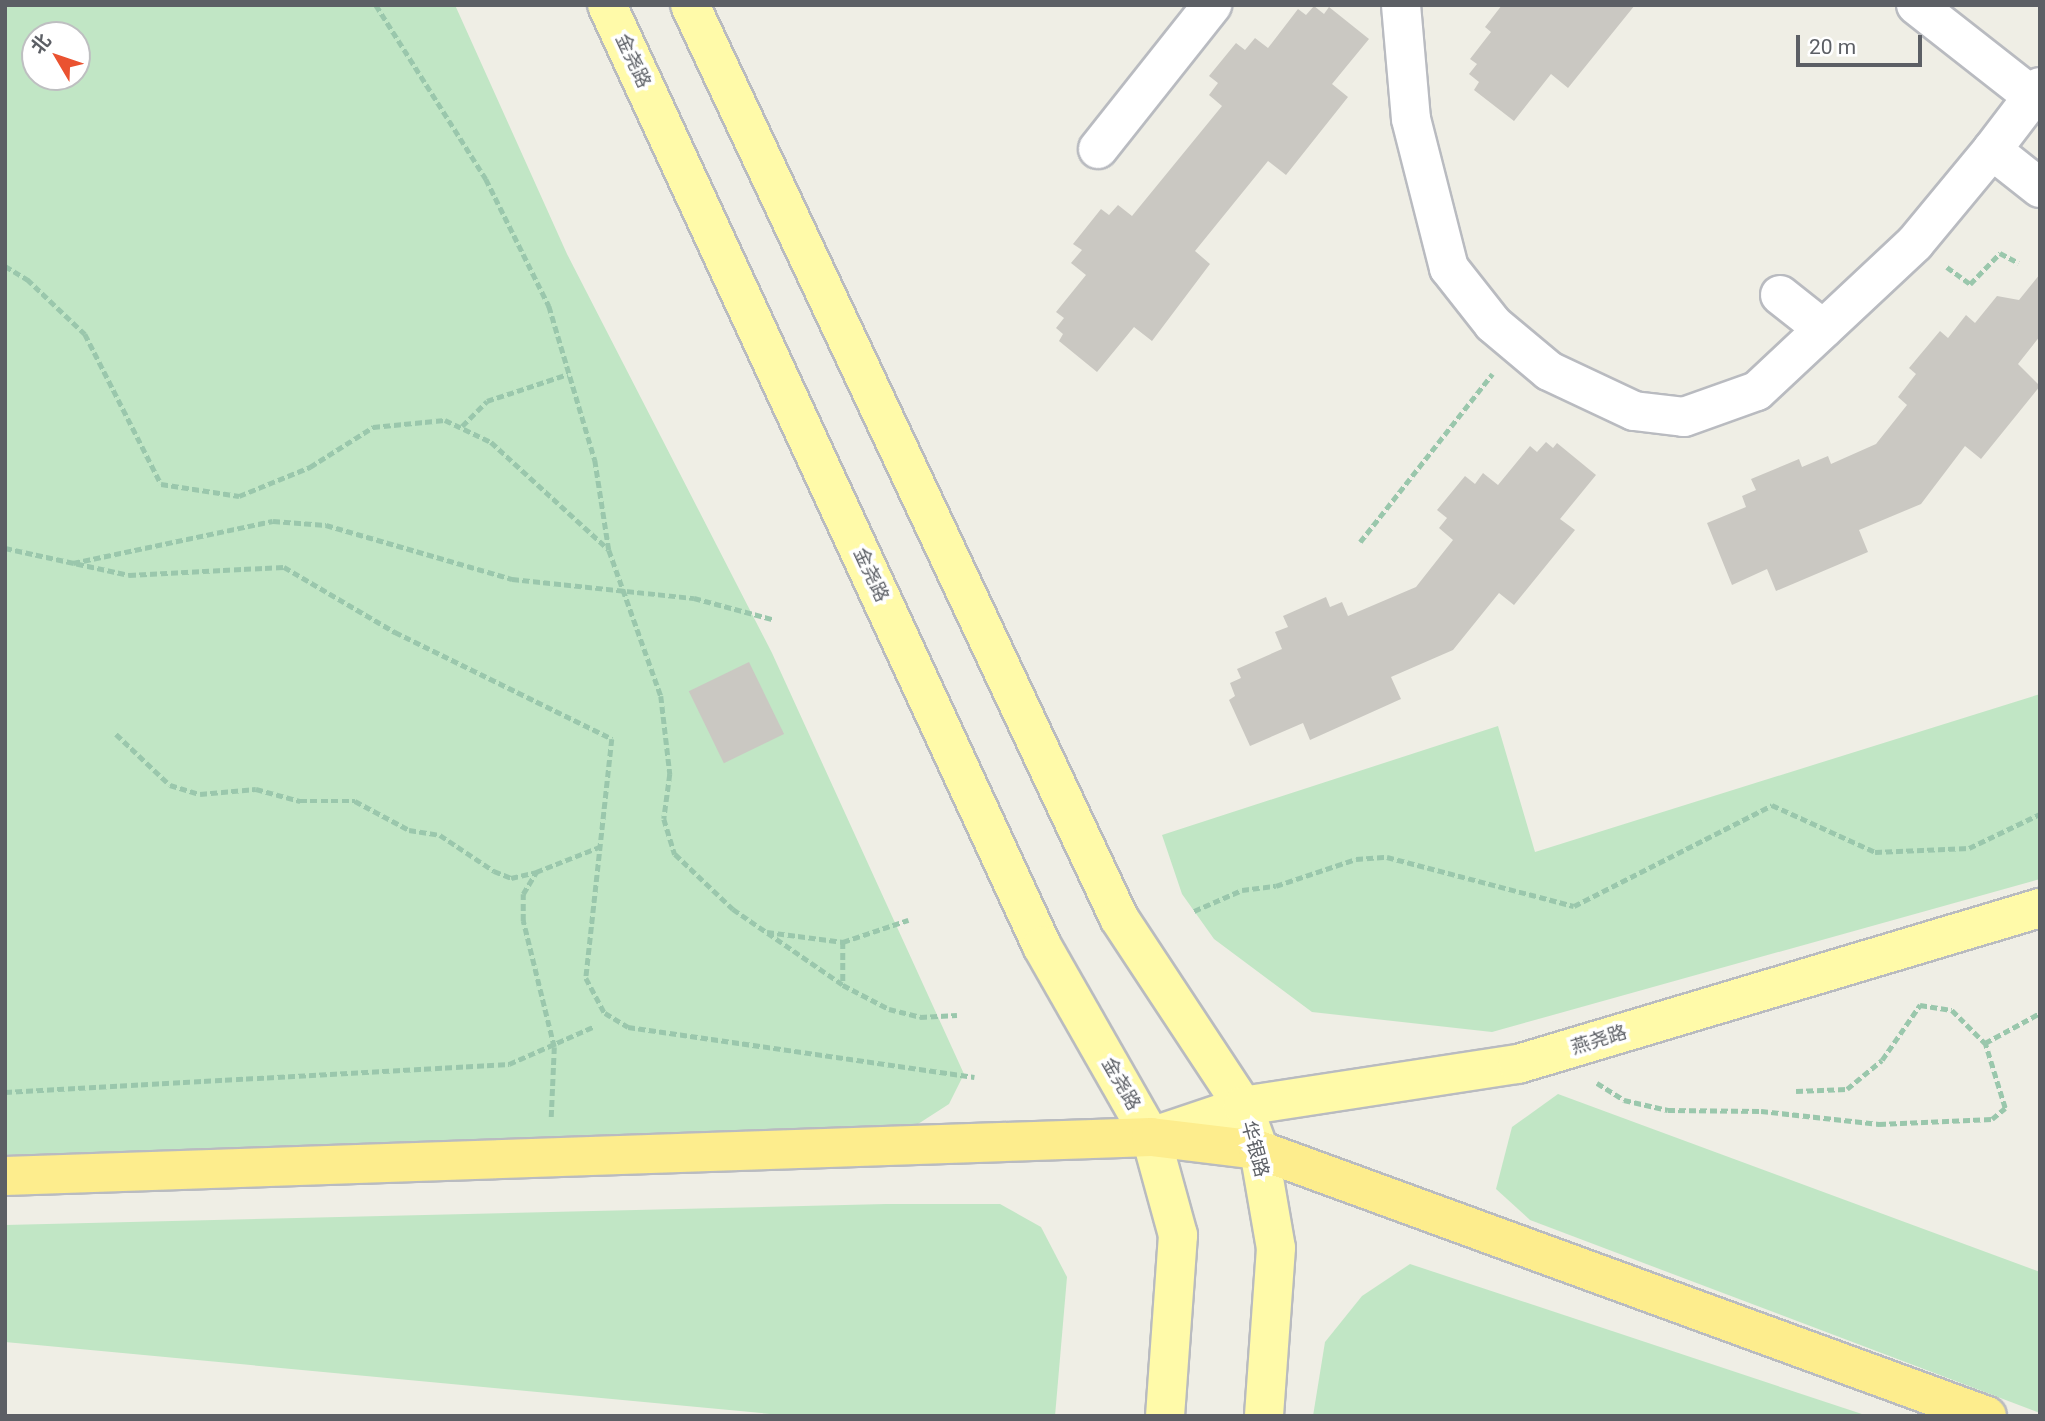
<!DOCTYPE html>
<meta charset="utf-8">
<style>
body{margin:0}
#map{position:relative;width:2045px;height:1421px;overflow:hidden;background:#efeee5;font-family:Roboto,"Noto Sans SC",sans-serif}
div>[style]{position:absolute}
.green>*{inset:0;background:#c1e6c5}
.building>*{inset:0;background:#cac8c2;transform-origin:0 0}
.path>*{height:4.5px;margin-top:-2.25px;transform-origin:0;background:repeating-linear-gradient(90deg,#9ac7ac 0 7px,transparent 0 10.5px)}
.roads{filter:drop-shadow(2px 0 #b9bbc0) drop-shadow(-2px 0 #b9bbc0) drop-shadow(0 2px #b9bbc0) drop-shadow(0 -2px #b9bbc0)}
.minor>*{height:38px;margin:-19px;padding:0 19px;transform-origin:19px;border-radius:19px;background:#fff}
.major>*{height:38px;margin:-19px;padding:0 19px;transform-origin:19px;border-radius:19px;background:#fffaa9}
.highway>*{height:38px;margin:-19px;padding:0 19px;transform-origin:19px;border-radius:19px;background:#fded8d}
span{translate:-50% -50%;white-space:nowrap;text-align:center;line-height:1.15;-webkit-text-stroke:7px #fff;paint-order:stroke}
.street-label{font-size:19px;color:#5c5f65}
.frame{position:absolute;inset:0;border:7px solid #5c5f65;pointer-events:none}
.north{position:absolute;left:21px;top:21px;width:70px;height:70px;box-sizing:border-box;background:#fff;border:2px solid #bebfc1;border-radius:50%;rotate:309deg;font-size:19px;font-weight:700;line-height:28px;text-align:center;color:#5c5f65}
.north::after{content:'';display:block;margin:auto;width:24px;height:32px;background:#ea5230;clip-path:polygon(50% 0,100% 100%,50% 72%,0 100%)}
.scale{position:absolute;left:1796px;top:35px;width:126px;height:32px;box-sizing:border-box;border:4px solid #5c5f65;border-top:0;padding-left:9px;font-size:21px;line-height:24px;white-space:nowrap;color:#5c5f65;-webkit-text-stroke:5px #fff;paint-order:stroke}
</style>
<div id="map">
<div class="green">
<div style="clip-path:polygon(evenodd,5px 5px,455px 5px,567px 254px,772px 653px,964px 1074px,949px 1104px,904px 1133px,5px 1155px,5px 5px,35px 35px,77px 35px,77px 77px,35px 77px,35px 35px)"></div>
<div style="clip-path:polygon(2040px 694px,2040px 879px,1492px 1032px,1312px 1012px,1214px 939px,1182px 894px,1162px 835px,1498px 726px,1535px 852px)"></div>
<div style="clip-path:polygon(1558px 1094px,2040px 1272px,2040px 1413px,1530px 1220px,1496px 1189px,1512px 1127px)"></div>
<div style="clip-path:polygon(886px 1204px,1000px 1204px,1041px 1227px,1067px 1277px,1055px 1416px,792px 1416px,5px 1342px,5px 1225px)"></div>
<div style="clip-path:polygon(1410px 1264px,1868px 1416px,1313px 1416px,1325px 1342px,1362px 1296px)"></div>
</div>
<div class="building">
<div style="clip-path:polygon(1502px 5px,1635px 5px,1568px 88px,1551px 74px,1514px 121px,1474px 90px,1479px 82px,1469px 74px,1477px 64px,1470px 59px,1491px 32px,1485px 27px)"></div>
<div style="clip-path:polygon(1314px 6px,1324px 14px,1329px 7px,1369px 39px,1332px 84px,1348px 97px,1286px 175px,1268px 161px,1195px 251px,1210px 264px,1152px 341px,1134px 327px,1097px 372px,1059px 341px,1063px 334px,1056px 328px,1064px 318px,1056px 312px,1086px 275px,1071px 263px,1082px 250px,1073px 244px,1101px 209px,1109px 215px,1118px 205px,1132px 216px,1222px 106px,1209px 95px,1218px 83px,1209px 76px,1236px 43px,1245px 50px,1255px 38px,1268px 48px,1298px 9px,1306px 15px)"></div>
<div style="clip-path:polygon(2040px 274px,2040px 336px,2018px 364px,2040px 386px,1981px 459px,1965px 446px,1921px 504px,1859px 530px,1868px 552px,1776px 591px,1767px 569px,1732px 585px,1707px 523px,1746px 507px,1742px 496px,1756px 490px,1751px 479px,1799px 459px,1802px 467px,1828px 456px,1831px 464px,1876px 444px,1907px 405px,1898px 397px,1916px 374px,1909px 368px,1940px 331px,1948px 338px,1966px 315px,1975px 323px,1997px 296px,2019px 300px)"></div>
<div style="clip-path:polygon(1546px 442px,1553px 448px,1557px 443px,1596px 475px,1560px 519px,1575px 530px,1514px 605px,1499px 593px,1453px 650px,1391px 677px,1401px 699px,1310px 740px,1303px 723px,1250px 746px,1229px 700px,1235px 696px,1230px 683px,1241px 678px,1237px 669px,1282px 649px,1275px 632px,1288px 627px,1283px 616px,1326px 597px,1330px 607px,1342px 602px,1348px 616px,1416px 587px,1453px 540px,1439px 528px,1447px 518px,1437px 510px,1465px 476px,1475px 484px,1483px 473px,1498px 485px,1530px 446px,1537px 452px)"></div>
<div style="left:749px;top:662px;width:80px;height:67px;rotate:64deg"></div>
</div>
<div class="path">
<div style="left:376px;top:5px;width:206px;rotate:57.7deg"></div>
<div style="left:486px;top:179px;width:142px;rotate:63.6deg"></div>
<div style="left:549px;top:306px;width:161px;rotate:73.4deg"></div>
<div style="left:595px;top:460px;width:91px;rotate:81.2deg"></div>
<div style="left:609px;top:550px;width:155px;rotate:70.4deg"></div>
<div style="left:661px;top:696px;width:79px;rotate:83.4deg"></div>
<div style="left:670px;top:774px;width:45px;rotate:97.6deg"></div>
<div style="left:664px;top:819px;width:37px;rotate:73deg"></div>
<div style="left:675px;top:854px;width:80px;rotate:43.5deg"></div>
<div style="left:733px;top:909px;width:134px;rotate:34.6deg"></div>
<div style="left:843px;top:985px;width:52px;rotate:27.6deg"></div>
<div style="left:889px;top:1009px;width:32px;rotate:14deg"></div>
<div style="left:920px;top:1017px;width:37px;rotate:-3deg"></div>
<div style="left:5px;top:266px;width:26px;rotate:31deg"></div>
<div style="left:27px;top:279px;width:80px;rotate:43.5deg"></div>
<div style="left:85px;top:334px;width:168px;rotate:63.1deg"></div>
<div style="left:161px;top:484px;width:79px;rotate:8.7deg"></div>
<div style="left:239px;top:496px;width:77px;rotate:-22.2deg"></div>
<div style="left:310px;top:467px;width:75px;rotate:-32.4deg"></div>
<div style="left:373px;top:427px;width:72px;rotate:-5.6deg"></div>
<div style="left:445px;top:420px;width:51px;rotate:25.6deg"></div>
<div style="left:491px;top:442px;width:159px;rotate:42.4deg"></div>
<div style="left:1947px;top:267px;width:29px;rotate:36deg"></div>
<div style="left:1970px;top:284px;width:43px;rotate:-45.9deg"></div>
<div style="left:2000px;top:253px;width:21px;rotate:28deg"></div>
<div style="left:462px;top:426px;width:35px;rotate:-45deg"></div>
<div style="left:487px;top:401px;width:85px;rotate:-18.4deg"></div>
<div style="left:1360px;top:542px;width:214px;rotate:-51.8deg"></div>
<div style="left:5px;top:548px;width:127px;rotate:12.3deg"></div>
<div style="left:129px;top:575px;width:155px;rotate:-3deg"></div>
<div style="left:284px;top:567px;width:129px;rotate:30.4deg"></div>
<div style="left:395px;top:632px;width:242px;rotate:26.2deg"></div>
<div style="left:612px;top:739px;width:240px;rotate:96.2deg"></div>
<div style="left:586px;top:978px;width:40px;rotate:62deg"></div>
<div style="left:605px;top:1013px;width:27px;rotate:31deg"></div>
<div style="left:628px;top:1027px;width:350px;rotate:8.2deg"></div>
<div style="left:73px;top:563px;width:204px;rotate:-11.9deg"></div>
<div style="left:273px;top:521px;width:53px;rotate:4.3deg"></div>
<div style="left:326px;top:525px;width:194px;rotate:16.2deg"></div>
<div style="left:512px;top:579px;width:183px;rotate:6deg"></div>
<div style="left:694px;top:598px;width:81px;rotate:15.1deg"></div>
<div style="left:116px;top:734px;width:74px;rotate:43.4deg"></div>
<div style="left:170px;top:785px;width:31px;rotate:17deg"></div>
<div style="left:200px;top:794px;width:56px;rotate:-5.1deg"></div>
<div style="left:256px;top:789px;width:46px;rotate:15.3deg"></div>
<div style="left:300px;top:801px;width:55px"></div>
<div style="left:355px;top:801px;width:61px;rotate:28.2deg"></div>
<div style="left:409px;top:830px;width:31px;rotate:9deg"></div>
<div style="left:440px;top:835px;width:65px;rotate:33.7deg"></div>
<div style="left:494px;top:871px;width:18px;rotate:22deg"></div>
<div style="left:511px;top:878px;width:26px;rotate:-13deg"></div>
<div style="left:1194px;top:911px;width:52px;rotate:-23.6deg"></div>
<div style="left:1242px;top:890px;width:34px;rotate:-7deg"></div>
<div style="left:1276px;top:886px;width:84px;rotate:-18.6deg"></div>
<div style="left:1356px;top:859px;width:31px;rotate:-4deg"></div>
<div style="left:1387px;top:857px;width:193px;rotate:14.7deg"></div>
<div style="left:1574px;top:906px;width:222px;rotate:-27deg"></div>
<div style="left:1772px;top:805px;width:113px;rotate:24.5deg"></div>
<div style="left:1875px;top:852px;width:94px;rotate:-2.4deg"></div>
<div style="left:1969px;top:848px;width:79px;rotate:-25.6deg"></div>
<div style="left:767px;top:932px;width:77px;rotate:7.5deg"></div>
<div style="left:843px;top:942px;width:69px;rotate:-18.7deg"></div>
<div style="left:843px;top:942px;width:43px;rotate:90deg"></div>
<div style="left:1597px;top:1083px;width:32px;rotate:32deg"></div>
<div style="left:1624px;top:1100px;width:45px;rotate:12.8deg"></div>
<div style="left:1668px;top:1110px;width:93px;rotate:0.6deg"></div>
<div style="left:1761px;top:1111px;width:119px;rotate:6.3deg"></div>
<div style="left:1879px;top:1124px;width:113px;rotate:-2.5deg"></div>
<div style="left:1992px;top:1119px;width:17px;rotate:-40deg"></div>
<div style="left:2005px;top:1108px;width:68px;rotate:-107.1deg"></div>
<div style="left:1985px;top:1043px;width:63px;rotate:-28.6deg"></div>
<div style="left:1796px;top:1091px;width:51px;rotate:-2.2deg"></div>
<div style="left:1847px;top:1089px;width:45px;rotate:-39.6deg"></div>
<div style="left:1882px;top:1060px;width:67px;rotate:-55.4deg"></div>
<div style="left:1920px;top:1005px;width:32px;rotate:9deg"></div>
<div style="left:1952px;top:1010px;width:47px;rotate:45deg"></div>
<div style="left:5px;top:1092px;width:505px;rotate:-3.18deg"></div>
<div style="left:509px;top:1064px;width:94px;rotate:-23.8deg"></div>
<div style="left:551px;top:1117px;width:70px;rotate:-87.5deg"></div>
<div style="left:554px;top:1047px;width:130px;rotate:-103.8deg"></div>
<div style="left:523px;top:921px;width:27px;rotate:-90deg"></div>
<div style="left:523px;top:894px;width:26px;rotate:-59deg"></div>
<div style="left:536px;top:872px;width:68px;rotate:-21.6deg"></div>
</div>
<div class="roads">
<div class="minor">
<div style="left:1401px;top:5px;width:114px;rotate:85deg"></div>
<div style="left:1411px;top:119px;width:154px;rotate:75.7deg"></div>
<div style="left:1449px;top:268px;width:71px;rotate:51.8deg"></div>
<div style="left:1493px;top:324px;width:73px;rotate:40deg"></div>
<div style="left:1549px;top:371px;width:94px;rotate:25.2deg"></div>
<div style="left:1634px;top:411px;width:50px;rotate:6.8deg"></div>
<div style="left:1684px;top:417px;width:77px;rotate:-19.6deg"></div>
<div style="left:1757px;top:391px;width:216px;rotate:-43.1deg"></div>
<div style="left:1915px;top:243px;width:121px;rotate:-50.4deg"></div>
<div style="left:1916px;top:5px;width:147px;rotate:38.1deg"></div>
<div style="left:2040px;top:87px;width:79px;rotate:127.3deg"></div>
<div style="left:1992px;top:150px;width:61px;rotate:38.4deg"></div>
<div style="left:1098px;top:149px;width:184px;rotate:-51.6deg"></div>
<div style="left:1780px;top:295px;width:55px;rotate:38.3deg"></div>
</div>
<div class="major">
<div style="left:607px;top:5px;width:1037px;rotate:65.19deg"></div>
<div style="left:1042px;top:946px;width:220px;rotate:60.3deg"></div>
<div style="left:1151px;top:1137px;width:102px;rotate:74.6deg"></div>
<div style="left:1178px;top:1235px;width:181px;rotate:94.1deg"></div>
<div style="left:690px;top:5px;width:1009px;rotate:64.83deg"></div>
<div style="left:1119px;top:918px;width:225px;rotate:56.6deg"></div>
<div style="left:1243px;top:1106px;width:47px;rotate:70deg"></div>
<div style="left:1259px;top:1150px;width:99px;rotate:80.2deg"></div>
<div style="left:1276px;top:1248px;width:168px;rotate:94.1deg"></div>
<div style="left:1151px;top:1137px;width:97px;rotate:-18.6deg"></div>
<div style="left:1243px;top:1106px;width:278px;rotate:-8.7deg"></div>
<div style="left:1518px;top:1064px;width:545px;rotate:-16.64deg"></div>
</div>
<div class="highway">
<div style="left:5px;top:1176px;width:1147px;rotate:-1.95deg"></div>
<div style="left:1151px;top:1137px;width:109px;rotate:6.9deg"></div>
<div style="left:1259px;top:1150px;width:775px;rotate:20.07deg"></div>
</div>
</div>
<div class="street-label">
<span style="left:633px;top:61px;rotate:65deg">金尧路</span>
<span style="left:871px;top:575px;rotate:65deg">金尧路</span>
<span style="left:1599px;top:1040px;rotate:-17deg">燕尧路</span>
<span style="left:1121px;top:1084px;rotate:60deg">金尧路</span>
<span style="left:1255px;top:1149px;rotate:75deg">华银路</span>
</div>
<div class="frame"></div>
<div class="north">北</div>
<div class="scale">20 m</div>
</div>
